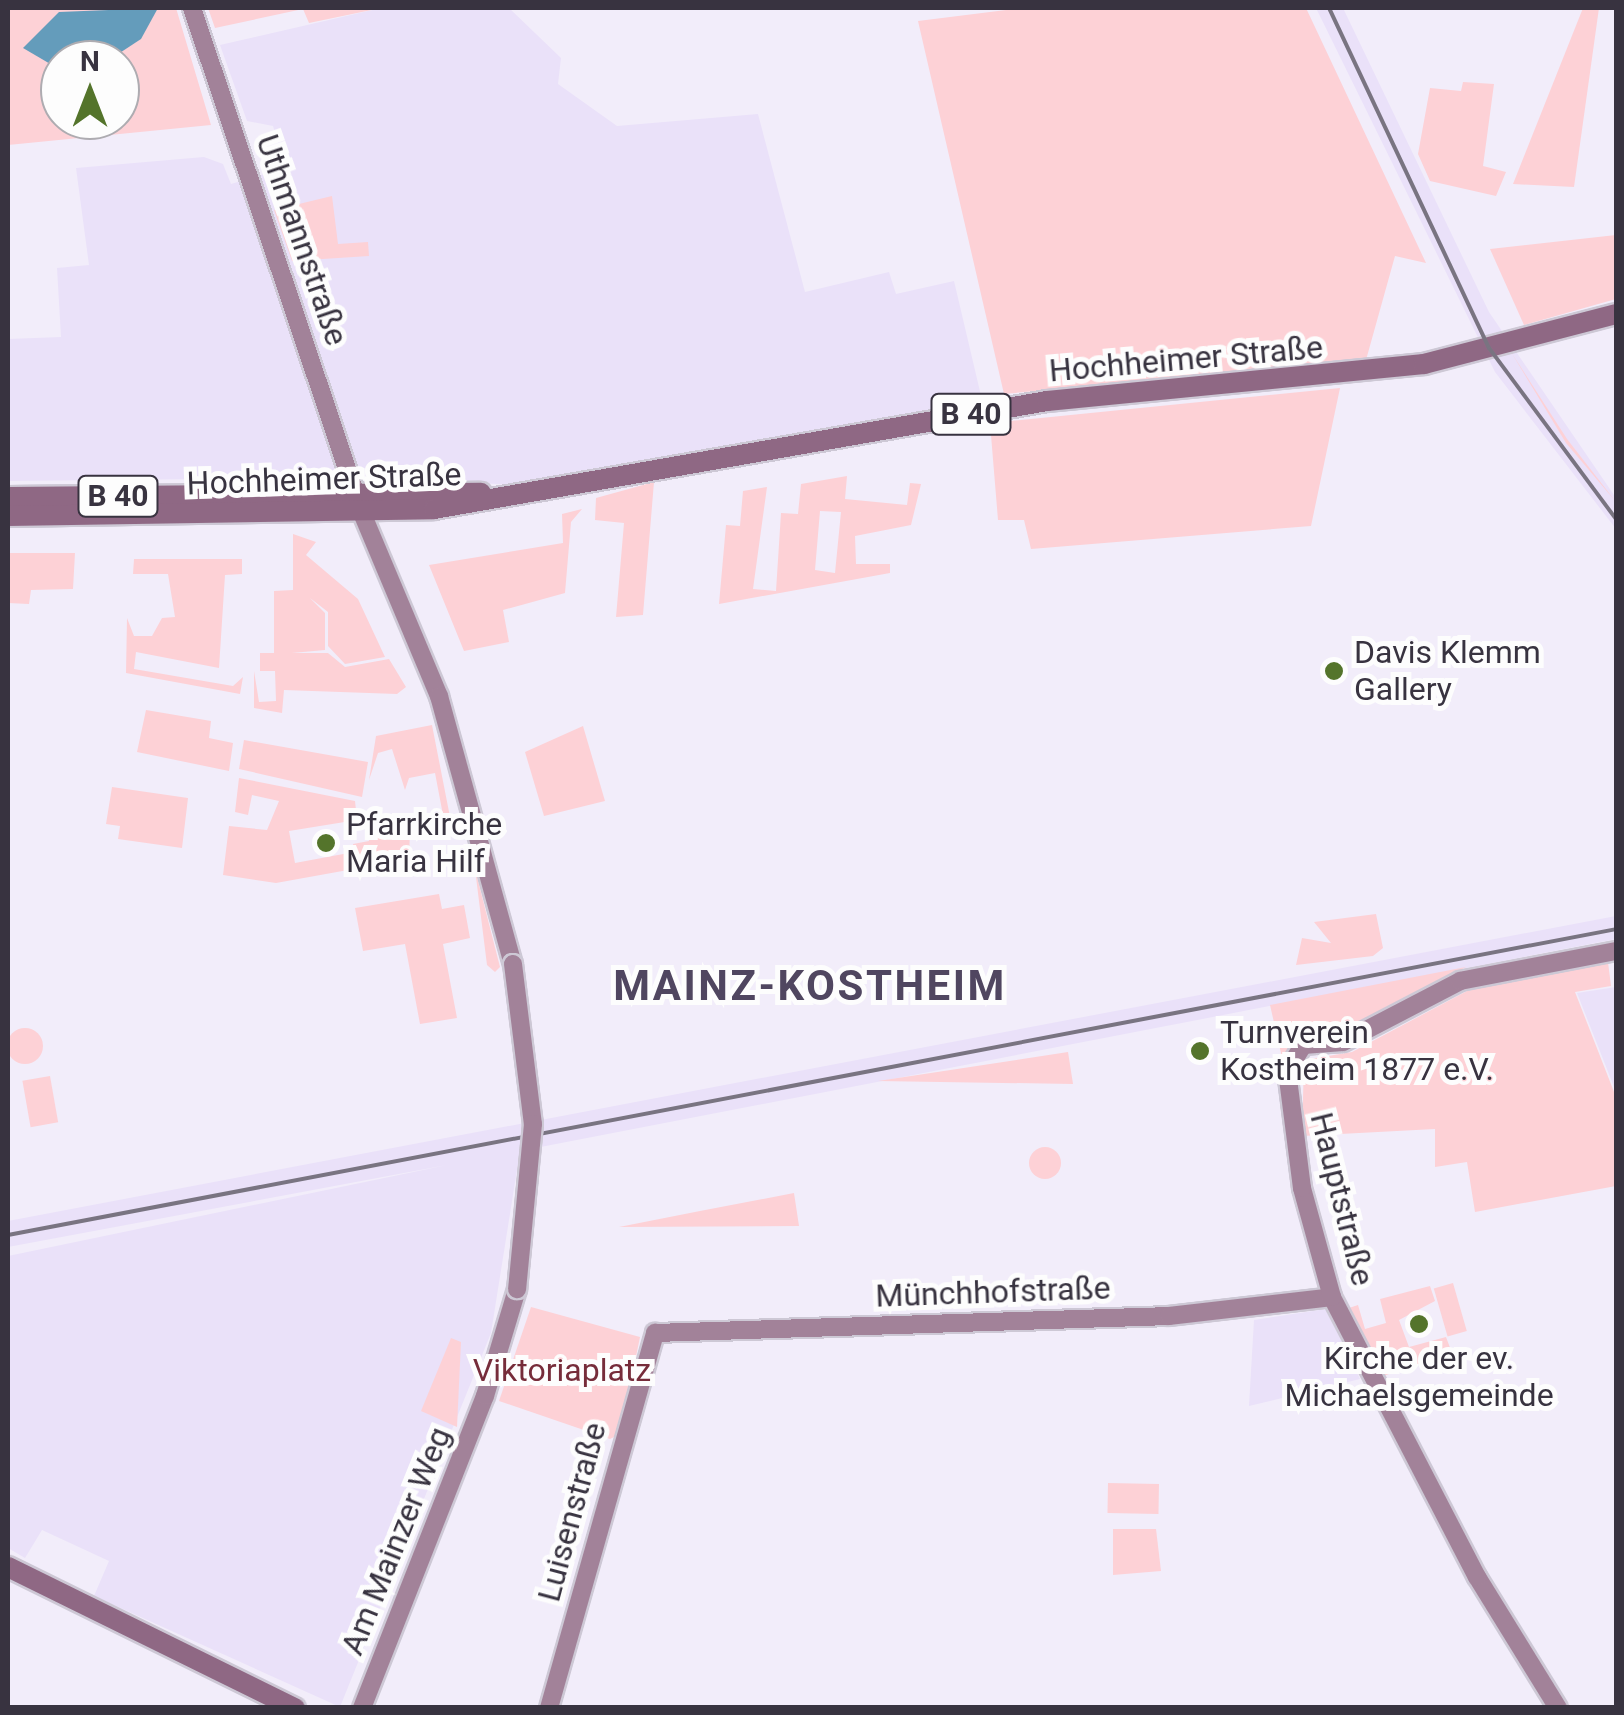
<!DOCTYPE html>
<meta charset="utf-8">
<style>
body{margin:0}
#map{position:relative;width:1624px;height:1715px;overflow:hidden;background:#f2edfa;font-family:Roboto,sans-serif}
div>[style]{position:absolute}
.built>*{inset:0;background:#eae1f9}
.green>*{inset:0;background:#fdd1d6;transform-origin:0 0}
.round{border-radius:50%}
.water>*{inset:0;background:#649cbb}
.roads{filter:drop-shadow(2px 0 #cdc8d5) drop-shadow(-2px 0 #cdc8d5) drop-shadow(0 2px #cdc8d5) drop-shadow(0 -2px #cdc8d5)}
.secondary>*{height:18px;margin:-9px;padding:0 9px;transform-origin:9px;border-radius:9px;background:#a28299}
.primary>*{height:20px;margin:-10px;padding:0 10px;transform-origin:10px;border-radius:10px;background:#8f6884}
.rail>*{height:4px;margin:-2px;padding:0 2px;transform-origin:2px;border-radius:2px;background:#797481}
.bridges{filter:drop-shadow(2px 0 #cdc8d5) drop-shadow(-2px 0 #cdc8d5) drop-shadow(0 2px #cdc8d5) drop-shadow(0 -2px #cdc8d5)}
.secondary-bridge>*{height:18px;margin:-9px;padding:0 9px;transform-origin:9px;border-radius:9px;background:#a28299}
.dots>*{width:28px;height:28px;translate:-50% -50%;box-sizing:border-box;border:5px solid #fdfdfd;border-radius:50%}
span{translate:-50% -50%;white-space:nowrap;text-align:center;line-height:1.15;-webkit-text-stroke:10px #fdfdfd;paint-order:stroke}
.shield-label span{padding:2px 8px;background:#fdfdfd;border:2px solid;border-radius:8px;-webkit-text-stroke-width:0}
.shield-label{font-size:30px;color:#383340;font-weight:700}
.street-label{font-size:32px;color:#383340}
.poi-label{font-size:32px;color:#383340}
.left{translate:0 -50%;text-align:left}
.park-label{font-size:32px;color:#762c3a}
.district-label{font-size:42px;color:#504660;font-weight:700;letter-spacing:2.5px}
.frame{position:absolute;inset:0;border:10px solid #383340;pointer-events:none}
.north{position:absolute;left:40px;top:40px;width:100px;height:100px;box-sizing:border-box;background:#fdfdfd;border:2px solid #aeacb1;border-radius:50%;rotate:0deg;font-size:28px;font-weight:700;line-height:40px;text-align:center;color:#383340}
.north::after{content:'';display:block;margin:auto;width:35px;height:45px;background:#54742b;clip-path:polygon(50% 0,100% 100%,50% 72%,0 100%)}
</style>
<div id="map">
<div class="built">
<div style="clip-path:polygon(381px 8px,509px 8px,561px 58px,558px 84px,617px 126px,758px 114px,805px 292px,889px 272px,896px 294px,954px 281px,982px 400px,514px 485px,376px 477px,364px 468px,311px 478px,8px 481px,8px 339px,61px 337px,57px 268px,89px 265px,76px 168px,204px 157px,223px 164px,231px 184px,268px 173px,282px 156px,273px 126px,247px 121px,220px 45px)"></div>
<div style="clip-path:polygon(1316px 8px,1343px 8px,1489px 312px,1616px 498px,1616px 529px,1495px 372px)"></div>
<div style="clip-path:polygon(1616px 916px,1616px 939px,520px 1151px,491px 1333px,340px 1707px,94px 1596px,109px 1561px,42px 1530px,25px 1558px,8px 1548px,8px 1256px,447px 1165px,8px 1247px,8px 1221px)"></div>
<div style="clip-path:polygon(1616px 987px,1616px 1092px,1577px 993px)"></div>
<div style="clip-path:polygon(1326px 1309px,1360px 1379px,1249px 1406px,1254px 1320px)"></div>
</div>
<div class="green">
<div style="clip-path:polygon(evenodd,8px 8px,176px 8px,211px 125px,8px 145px,8px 8px,60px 60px,120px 60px,120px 120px,60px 120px,60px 60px)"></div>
<div style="clip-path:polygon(208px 8px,381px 8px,309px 23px,303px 9px,215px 28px)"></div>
<div style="clip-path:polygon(1023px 8px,1306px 8px,1426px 263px,1395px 256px,1366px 360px,1004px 394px,918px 21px)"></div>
<div style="clip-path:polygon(1583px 8px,1599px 8px,1574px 187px,1513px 184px)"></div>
<div style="clip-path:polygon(1463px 82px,1494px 84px,1483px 166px,1506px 172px,1496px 196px,1430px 181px,1418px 154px,1430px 88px,1461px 91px)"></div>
<div style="clip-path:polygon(332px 196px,338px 244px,368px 242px,369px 256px,292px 261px,274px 210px)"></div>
<div style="clip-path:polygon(1616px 235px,1616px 299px,1524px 325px,1490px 249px)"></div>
<div style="clip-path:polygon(1511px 352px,1567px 439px,1616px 502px,1566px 443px)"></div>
<div style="clip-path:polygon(1340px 388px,1311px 526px,1031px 549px,1024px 520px,998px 520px,990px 423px)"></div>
<div style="clip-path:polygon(evenodd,847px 476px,845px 499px,907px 505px,910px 483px,921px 484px,911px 525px,855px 536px,856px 564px,890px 564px,890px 573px,719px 604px,726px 525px,740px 526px,743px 491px,767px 487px,753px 589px,776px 591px,781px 513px,798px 514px,801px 484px,847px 476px,820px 511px,841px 512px,835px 573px,815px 570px,820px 511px)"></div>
<div style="clip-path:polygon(654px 482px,643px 615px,616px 617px,624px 523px,595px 520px,596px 498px)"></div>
<div style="clip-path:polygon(582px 509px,571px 522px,565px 593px,503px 610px,509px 642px,464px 651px,429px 565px,563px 543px,562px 514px)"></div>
<div style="clip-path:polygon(293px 534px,316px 542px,306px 555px,358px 599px,385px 657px,345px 664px,328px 646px,328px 612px,310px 598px,325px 613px,325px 650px,292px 653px,328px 653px,345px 667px,389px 659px,406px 687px,397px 694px,284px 690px,282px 713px,254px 708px,254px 671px,259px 702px,276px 701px,275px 671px,260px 671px,260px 653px,274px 653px,274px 591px,293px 590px)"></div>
<div style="clip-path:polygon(8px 553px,75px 553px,73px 589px,31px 590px,29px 604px,8px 603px)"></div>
<div style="clip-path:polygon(134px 559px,242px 559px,242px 574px,225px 575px,219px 668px,136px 652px,134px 669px,233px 686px,243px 677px,240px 694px,126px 673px,127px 618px,134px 636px,152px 636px,162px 618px,175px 617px,168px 574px,133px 574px)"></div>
<div style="clip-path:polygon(146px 710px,211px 721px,209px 738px,233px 743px,229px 771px,137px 752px)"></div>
<div style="clip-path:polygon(432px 725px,451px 822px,410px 830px,409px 859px,276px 883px,223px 875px,229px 826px,267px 830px,279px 801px,252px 795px,248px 815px,235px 812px,239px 778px,355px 801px,357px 820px,289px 831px,295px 863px,354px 852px,353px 844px,369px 841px,367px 826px,443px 815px,435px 773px,409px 778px,405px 790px,392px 749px,378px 753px,369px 780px,376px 736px)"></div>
<div style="clip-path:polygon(583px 726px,605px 801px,544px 816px,525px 752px)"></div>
<div style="clip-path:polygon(244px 740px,368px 762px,362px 797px,239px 769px)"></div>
<div style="clip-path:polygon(112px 787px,188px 798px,182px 848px,118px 839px,120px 826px,106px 824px)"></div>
<div style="clip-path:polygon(475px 869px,500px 967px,495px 972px,487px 965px)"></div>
<div style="clip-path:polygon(439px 894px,442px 909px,464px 905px,470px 938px,443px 944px,457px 1018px,420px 1024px,405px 944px,363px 951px,355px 908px)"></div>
<div style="clip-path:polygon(1376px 914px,1383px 948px,1373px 956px,1296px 965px,1302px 938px,1331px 943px,1314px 922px)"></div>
<div style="clip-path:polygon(1608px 962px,1611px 986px,1575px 992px,1616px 1097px,1616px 1186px,1475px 1212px,1467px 1162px,1435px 1167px,1435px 1129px,1302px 1136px,1304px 1060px,1352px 1052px,1467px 991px)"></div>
<div style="clip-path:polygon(1466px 967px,1339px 1032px,1301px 1033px,1283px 1062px,1270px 1005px)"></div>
<div class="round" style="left:7px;top:1028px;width:36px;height:36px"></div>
<div style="clip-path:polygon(1068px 1052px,1073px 1084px,878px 1081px)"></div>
<div style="left:50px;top:1076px;width:47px;height:28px;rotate:80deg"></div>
<div class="round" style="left:1029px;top:1147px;width:32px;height:32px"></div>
<div style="clip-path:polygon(794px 1193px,799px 1226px,619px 1227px,700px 1211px)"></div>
<div style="left:1453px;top:1283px;width:50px;height:20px;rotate:74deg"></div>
<div style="clip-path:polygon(1430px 1286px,1435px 1301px,1399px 1320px,1409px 1347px,1446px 1337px,1452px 1353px,1380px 1377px,1349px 1308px,1358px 1305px,1365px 1329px,1386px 1323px,1380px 1299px)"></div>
<div style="clip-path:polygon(531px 1307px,640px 1337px,620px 1434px,610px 1439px,499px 1401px)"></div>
<div style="clip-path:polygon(451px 1338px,461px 1342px,457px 1427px,421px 1411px)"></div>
<div style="left:1108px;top:1483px;width:51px;height:30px;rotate:1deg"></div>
<div style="clip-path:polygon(1113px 1529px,1156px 1529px,1161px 1571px,1113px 1575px)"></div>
</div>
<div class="water">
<div style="clip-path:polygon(158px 8px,141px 39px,109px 60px,52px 65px,23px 48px,59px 12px)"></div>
</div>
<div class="roads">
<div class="secondary">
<div style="left:192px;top:8px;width:533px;rotate:71.4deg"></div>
<div style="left:362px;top:513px;width:199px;rotate:67.2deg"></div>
<div style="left:439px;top:696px;width:278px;rotate:74.6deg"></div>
<div style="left:362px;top:1708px;width:335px;rotate:-68.5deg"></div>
<div style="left:485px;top:1396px;width:112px;rotate:-73.3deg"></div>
<div style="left:549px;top:1708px;width:390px;rotate:-74.2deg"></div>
<div style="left:655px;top:1333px;width:514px;rotate:-1.89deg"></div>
<div style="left:1169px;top:1316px;width:164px;rotate:-6.6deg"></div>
<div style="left:1558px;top:1708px;width:154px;rotate:-121.7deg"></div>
<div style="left:1477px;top:1577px;width:315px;rotate:-117.4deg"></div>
<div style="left:1332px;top:1297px;width:113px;rotate:-105.4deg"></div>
<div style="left:1302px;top:1188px;width:118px;rotate:-97.3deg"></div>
<div style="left:1287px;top:1071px;width:31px;rotate:-58deg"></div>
<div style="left:1303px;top:1045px;width:40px;rotate:-4.3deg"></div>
<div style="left:1343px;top:1042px;width:132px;rotate:-27.5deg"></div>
<div style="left:1460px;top:981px;width:159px;rotate:-10.9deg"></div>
</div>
<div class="primary">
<div style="left:8px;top:497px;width:473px;rotate:-0.5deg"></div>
<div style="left:8px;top:516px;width:426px;rotate:-0.9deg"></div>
<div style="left:434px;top:509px;width:622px;rotate:-9.99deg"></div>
<div style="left:1047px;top:401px;width:379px;rotate:-5.6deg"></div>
<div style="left:1424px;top:364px;width:198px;rotate:-14.6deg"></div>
<div style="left:8px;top:1567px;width:320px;rotate:26.2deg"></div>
</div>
</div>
<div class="rail">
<div style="left:1329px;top:8px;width:376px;rotate:64.8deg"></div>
<div style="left:1489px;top:348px;width:213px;rotate:53.4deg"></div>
<div style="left:8px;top:1235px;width:1637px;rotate:-10.77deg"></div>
</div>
<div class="bridges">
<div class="secondary-bridge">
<div style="left:513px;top:964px;width:161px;rotate:82.9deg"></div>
<div style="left:533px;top:1124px;width:166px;rotate:95.5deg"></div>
</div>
</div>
<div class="dots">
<div style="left:1334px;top:671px;background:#54742b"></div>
<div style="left:326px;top:843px;background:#54742b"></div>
<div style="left:1200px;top:1051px;background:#54742b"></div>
<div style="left:1419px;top:1324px;background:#54742b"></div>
</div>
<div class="shield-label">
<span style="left:971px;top:414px">B 40</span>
<span style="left:118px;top:496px">B 40</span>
</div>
<div class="street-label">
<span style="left:302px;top:240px;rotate:71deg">Uthmannstraße</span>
<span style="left:1186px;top:359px;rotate:-5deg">Hochheimer Straße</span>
<span style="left:324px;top:479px;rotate:-2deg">Hochheimer Straße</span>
<span style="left:1342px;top:1199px;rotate:76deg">Hauptstraße</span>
<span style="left:993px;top:1292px;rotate:-2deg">Münchhofstraße</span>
<span style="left:572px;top:1512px;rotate:-75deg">Luisenstraße</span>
<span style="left:396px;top:1541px;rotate:-68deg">Am Mainzer Weg</span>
</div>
<div class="poi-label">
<span class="left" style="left:1354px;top:671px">Davis Klemm<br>Gallery</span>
<span class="left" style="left:346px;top:843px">Pfarrkirche<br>Maria Hilf</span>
<span class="left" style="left:1220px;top:1051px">Turnverein<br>Kostheim 1877 e.V.</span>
<span style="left:1419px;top:1377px">Kirche der ev.<br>Michaelsgemeinde</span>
</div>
<div class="park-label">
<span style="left:562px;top:1370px">Viktoriaplatz</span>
</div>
<div class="district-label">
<span style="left:810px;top:986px">MAINZ-KOSTHEIM</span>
</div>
<div class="frame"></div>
<div class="north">N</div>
</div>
